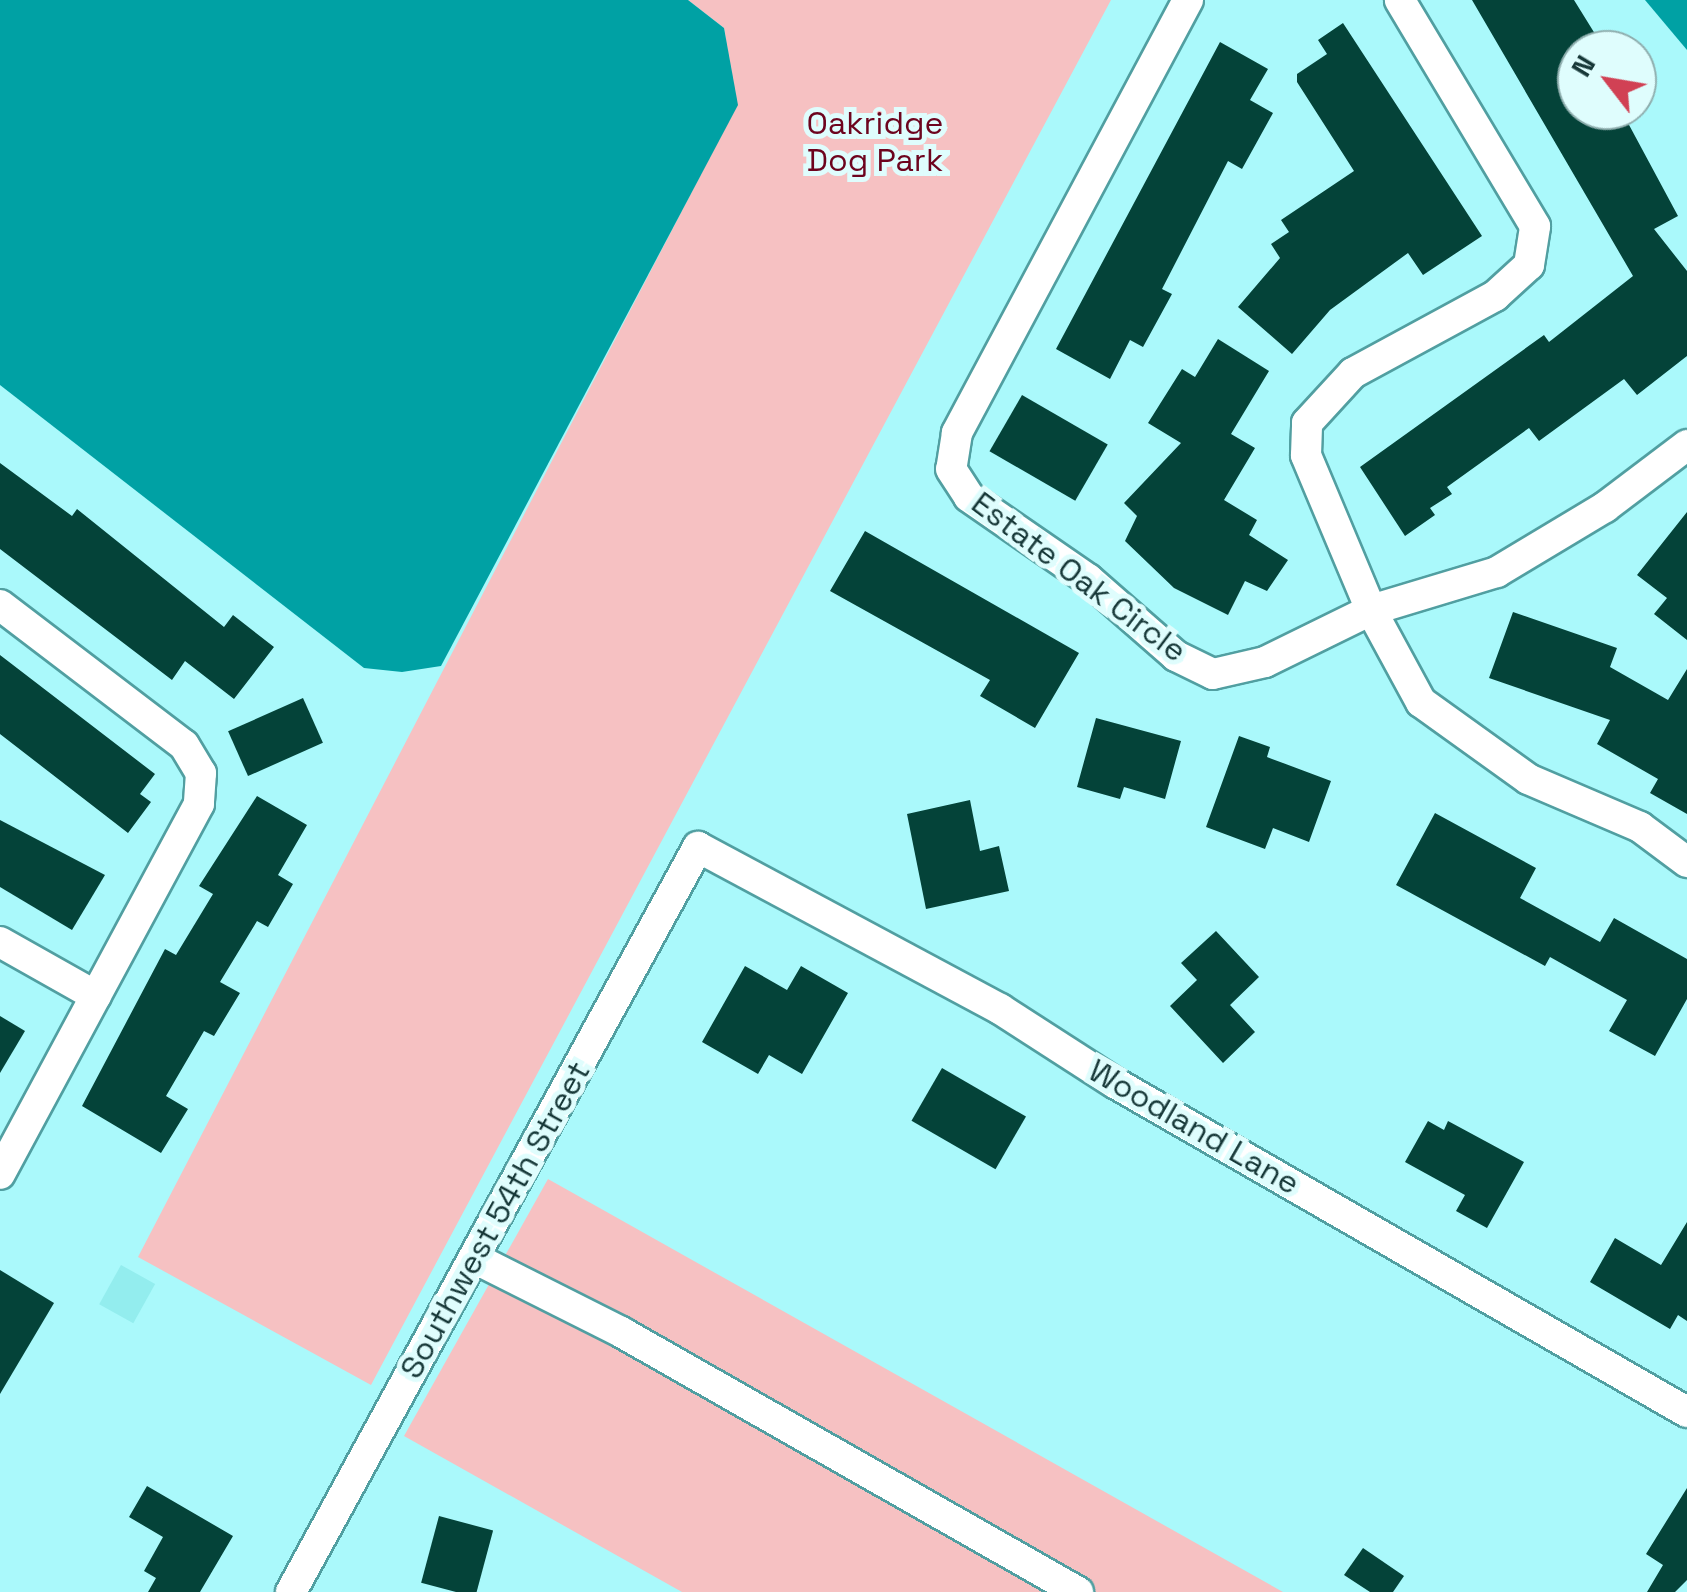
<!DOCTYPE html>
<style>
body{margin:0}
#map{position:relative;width:1687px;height:1592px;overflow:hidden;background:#aaf9fb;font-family:"Space Grotesk",sans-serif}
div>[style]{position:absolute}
.built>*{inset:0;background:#93edee;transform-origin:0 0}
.green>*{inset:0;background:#f6c1c2}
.water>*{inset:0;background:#00a1a4}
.building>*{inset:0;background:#044339;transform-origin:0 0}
.roads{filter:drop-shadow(2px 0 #519fa1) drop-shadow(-2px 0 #519fa1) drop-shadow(0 2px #519fa1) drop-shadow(0 -2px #519fa1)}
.minor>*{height:30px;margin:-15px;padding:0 15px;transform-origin:15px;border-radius:15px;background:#fff}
span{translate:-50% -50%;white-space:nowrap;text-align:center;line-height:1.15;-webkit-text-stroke:10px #dffdfd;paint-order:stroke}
.park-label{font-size:32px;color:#6d041e}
.street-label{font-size:32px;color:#173838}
.north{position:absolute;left:1557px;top:30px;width:100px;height:100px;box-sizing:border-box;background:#dffdfd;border:2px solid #8faeae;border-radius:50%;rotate:301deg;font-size:28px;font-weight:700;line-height:40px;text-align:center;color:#173838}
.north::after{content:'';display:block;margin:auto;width:35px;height:45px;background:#d14154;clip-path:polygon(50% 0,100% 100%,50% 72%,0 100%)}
</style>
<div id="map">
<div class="built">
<div style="left:121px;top:1265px;width:39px;height:45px;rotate:29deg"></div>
</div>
<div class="green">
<div style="clip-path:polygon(688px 0,1111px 0,371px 1385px,138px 1257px,737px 105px,724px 28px)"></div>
<div style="clip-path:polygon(548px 1179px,1283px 1592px,682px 1592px,404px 1436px)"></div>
</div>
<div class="water">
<div style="clip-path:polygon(0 0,688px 0,724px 28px,738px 105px,441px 666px,402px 672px,364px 668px,0 385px)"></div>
<div style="clip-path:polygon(1645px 0,1687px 0,1687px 50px)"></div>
</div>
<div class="building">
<div style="clip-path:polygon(1472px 0,1574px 0,1605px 50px,1577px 50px,1577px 110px,1608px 110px,1619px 128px,1628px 123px,1678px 216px,1654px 229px,1687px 271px,1687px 356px,1637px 395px,1624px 379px,1539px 441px,1529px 428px,1447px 487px,1452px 494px,1430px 508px,1435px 515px,1405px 536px,1360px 467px,1544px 335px,1549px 342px,1633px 276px)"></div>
<div style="clip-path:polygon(1343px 23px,1482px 236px,1423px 275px,1408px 253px,1330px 310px,1292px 354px,1238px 307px,1280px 258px,1271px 244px,1289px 232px,1281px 220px,1354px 171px,1297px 82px,1297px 74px,1327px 54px,1318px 40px)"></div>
<div style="clip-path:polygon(1220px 42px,1268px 69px,1250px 100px,1273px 113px,1242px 169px,1228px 161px,1162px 289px,1172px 294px,1143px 347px,1130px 340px,1110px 379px,1056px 349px)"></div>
<div style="clip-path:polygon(1218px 339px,1269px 371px,1231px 434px,1255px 448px,1224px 500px,1257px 520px,1249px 535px,1288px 560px,1267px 591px,1245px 581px,1228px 615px,1174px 588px,1125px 541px,1137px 516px,1124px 503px,1181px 443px,1148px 423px,1182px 369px,1195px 377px)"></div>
<div style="left:1022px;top:395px;width:99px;height:65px;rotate:30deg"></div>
<div style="clip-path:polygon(0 463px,72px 516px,77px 509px,224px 627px,233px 615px,274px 647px,234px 699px,185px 661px,172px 680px,0 549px)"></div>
<div style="clip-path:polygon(1687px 512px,1687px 640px,1654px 614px,1667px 598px,1637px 575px)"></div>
<div style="clip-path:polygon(865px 531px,1079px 653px,1035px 728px,980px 696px,990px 680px,830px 591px)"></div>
<div style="clip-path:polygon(1513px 612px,1617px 648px,1610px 667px,1668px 700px,1687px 669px,1687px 814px,1650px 793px,1658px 779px,1597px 744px,1610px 720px,1489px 678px)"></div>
<div style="clip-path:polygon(0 655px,155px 774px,140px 794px,151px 802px,128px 833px,0 734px)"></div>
<div style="left:303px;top:698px;width:49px;height:82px;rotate:66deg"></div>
<div style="clip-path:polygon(1096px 718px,1181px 741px,1165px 799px,1124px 787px,1120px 799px,1077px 787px)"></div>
<div style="clip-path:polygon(1239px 736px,1270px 747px,1267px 757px,1331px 781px,1309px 842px,1273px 828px,1265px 849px,1206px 827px)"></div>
<div style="clip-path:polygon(257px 796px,307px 825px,278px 875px,293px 884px,268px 927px,257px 921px,220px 982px,240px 993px,214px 1036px,204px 1031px,166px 1096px,188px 1109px,161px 1153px,82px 1106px,165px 949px,176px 955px,213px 894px,199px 886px)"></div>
<div style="clip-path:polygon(970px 800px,980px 851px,999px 846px,1009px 891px,926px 909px,907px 814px)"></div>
<div style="clip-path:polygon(1435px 813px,1536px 868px,1520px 898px,1600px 942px,1614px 918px,1687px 959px,1687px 999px,1655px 1056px,1609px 1031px,1627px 1000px,1550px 957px,1545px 966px,1396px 885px)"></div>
<div style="clip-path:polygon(0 820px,105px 875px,72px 930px,0 887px)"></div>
<div style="clip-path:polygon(1216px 931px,1259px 977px,1230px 1005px,1255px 1032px,1223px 1063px,1170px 1006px,1197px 980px,1181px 963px)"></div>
<div style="clip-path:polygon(745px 966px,787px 990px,801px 966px,848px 993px,802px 1074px,769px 1055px,758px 1074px,702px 1042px)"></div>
<div style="clip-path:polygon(0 1016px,25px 1031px,0 1073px)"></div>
<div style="left:942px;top:1068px;width:97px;height:61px;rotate:30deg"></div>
<div style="clip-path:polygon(1428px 1121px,1444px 1130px,1448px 1121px,1524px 1162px,1487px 1228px,1456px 1211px,1465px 1195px,1405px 1162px)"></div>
<div style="clip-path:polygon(1687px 1222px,1687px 1321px,1678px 1315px,1670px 1329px,1590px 1282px,1615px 1238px,1661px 1265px)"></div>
<div style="clip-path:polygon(0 1270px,54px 1303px,0 1394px)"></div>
<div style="clip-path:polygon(147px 1486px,233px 1536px,200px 1592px,148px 1592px,156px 1578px,144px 1571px,163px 1537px,129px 1517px)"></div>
<div style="clip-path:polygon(1687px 1488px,1687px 1580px,1675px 1592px,1647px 1592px,1663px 1565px,1646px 1554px)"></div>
<div style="left:439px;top:1516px;width:56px;height:69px;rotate:15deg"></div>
<div style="clip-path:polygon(1363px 1548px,1404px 1576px,1393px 1592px,1370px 1592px,1344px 1575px)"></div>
</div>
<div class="roads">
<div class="minor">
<div style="left:1188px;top:0;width:491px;rotate:118.1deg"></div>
<div style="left:957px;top:433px;width:36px;rotate:99deg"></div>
<div style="left:951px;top:469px;width:33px;rotate:57deg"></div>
<div style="left:969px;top:497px;width:145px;rotate:34.6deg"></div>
<div style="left:1088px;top:579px;width:117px;rotate:41.2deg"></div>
<div style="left:1176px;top:656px;width:41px;rotate:25.9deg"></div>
<div style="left:1213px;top:674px;width:53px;rotate:-13deg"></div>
<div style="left:1265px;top:662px;width:118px;rotate:-26.1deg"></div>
<div style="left:1371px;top:610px;width:168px;rotate:-112.8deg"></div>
<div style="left:1306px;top:455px;width:32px;rotate:-88deg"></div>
<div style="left:1307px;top:423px;width:68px;rotate:-47.4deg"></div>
<div style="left:1353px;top:373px;width:162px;rotate:-28.5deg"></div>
<div style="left:1495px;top:296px;width:46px;rotate:-42.4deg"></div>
<div style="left:1529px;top:265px;width:39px;rotate:-81deg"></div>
<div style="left:1535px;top:226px;width:263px;rotate:-120.9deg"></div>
<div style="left:1687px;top:445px;width:103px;rotate:142.9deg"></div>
<div style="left:1605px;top:507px;width:126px;rotate:149deg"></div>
<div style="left:1497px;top:572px;width:132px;rotate:163.2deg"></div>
<div style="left:1371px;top:610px;width:105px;rotate:61.5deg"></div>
<div style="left:1421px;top:702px;width:132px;rotate:35.7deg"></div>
<div style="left:1528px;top:779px;width:122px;rotate:23.2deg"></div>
<div style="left:1640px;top:827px;width:59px;rotate:36.7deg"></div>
<div style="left:0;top:605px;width:231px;rotate:37.3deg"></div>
<div style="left:184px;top:745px;width:33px;rotate:59deg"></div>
<div style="left:201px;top:773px;width:31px;rotate:94deg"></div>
<div style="left:199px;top:804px;width:420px;rotate:118.3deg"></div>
<div style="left:0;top:942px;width:110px;rotate:29.4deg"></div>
<div style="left:474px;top:1258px;width:165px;rotate:26.7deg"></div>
<div style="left:621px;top:1332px;width:526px;rotate:29.64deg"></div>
<div style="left:291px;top:1592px;width:849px;rotate:-61.35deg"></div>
<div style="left:698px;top:847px;width:343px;rotate:28.2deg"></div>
<div style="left:1000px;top:1009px;width:137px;rotate:32.8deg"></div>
<div style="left:1115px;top:1083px;width:660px;rotate:29.91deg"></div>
</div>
</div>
<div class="park-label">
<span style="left:875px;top:142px">Oakridge<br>Dog Park</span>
</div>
<div class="street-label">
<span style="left:1079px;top:577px;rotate:37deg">Estate Oak Circle</span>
<span style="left:1194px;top:1127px;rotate:30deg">Woodland Lane</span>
<span style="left:495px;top:1220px;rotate:-61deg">Southwest 54th Street</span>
</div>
<div class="north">N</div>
</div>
